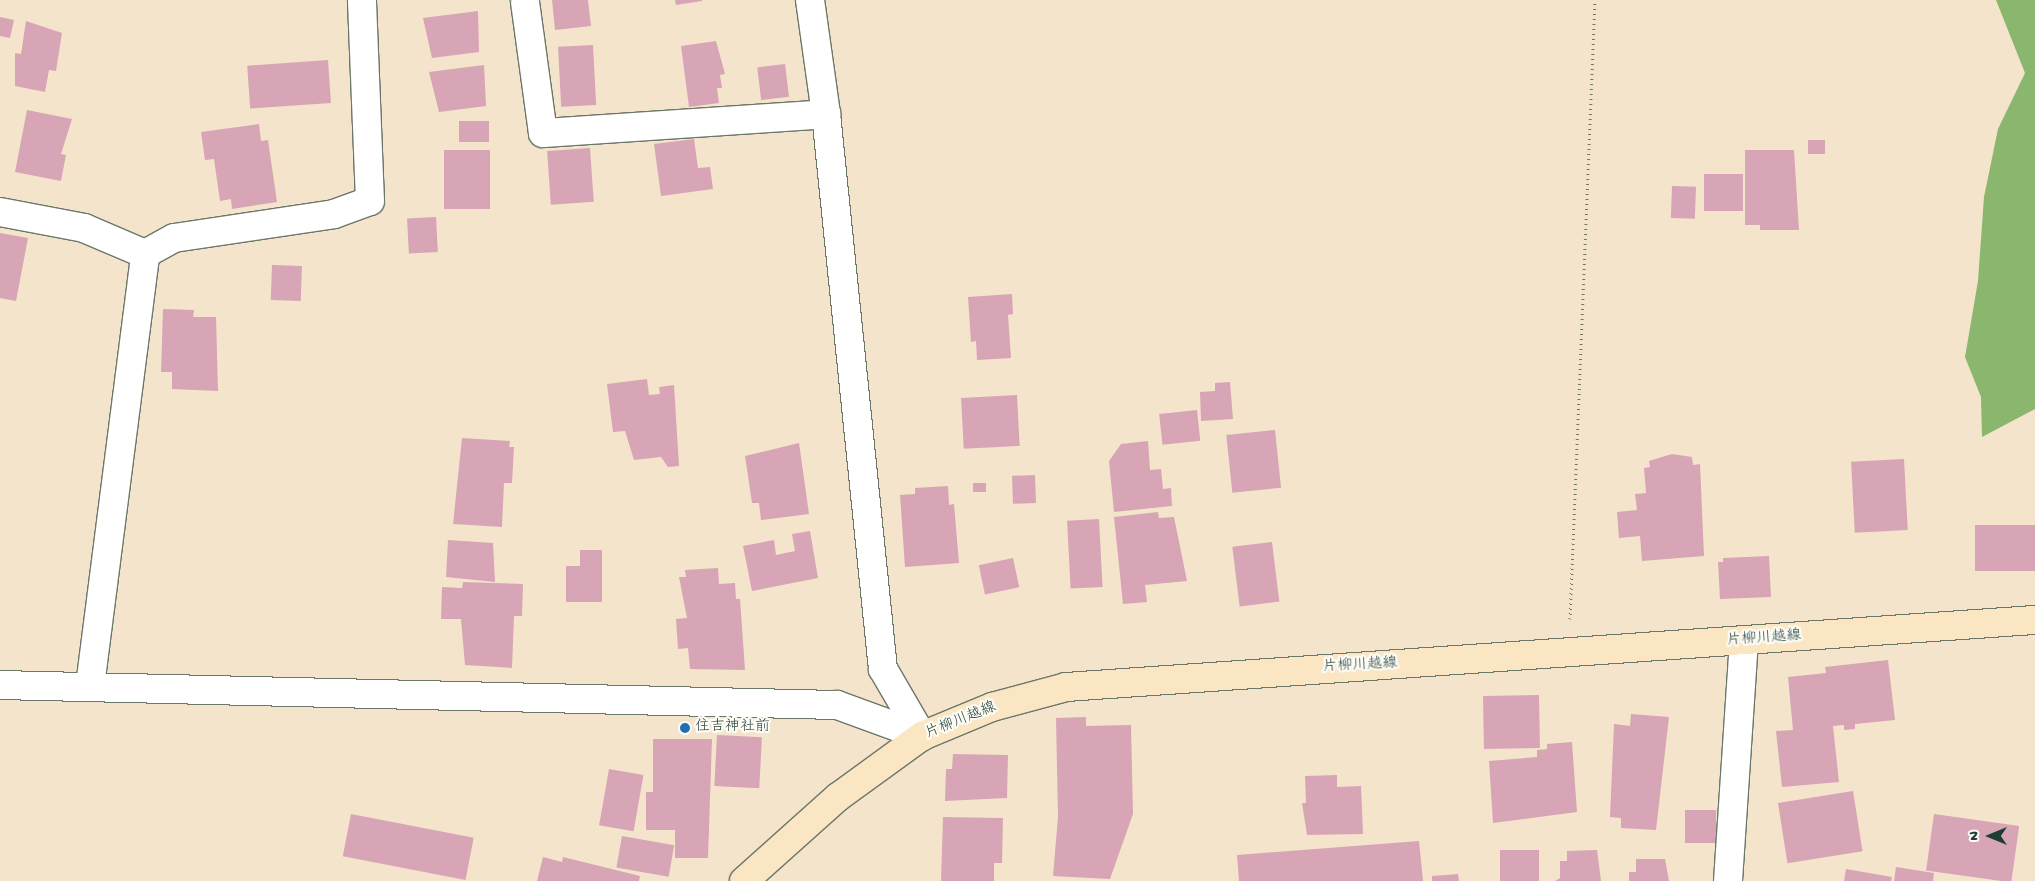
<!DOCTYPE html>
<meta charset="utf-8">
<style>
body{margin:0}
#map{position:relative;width:2035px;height:881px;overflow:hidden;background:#f4e4cb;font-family:"Gochi Hand","Klee One",sans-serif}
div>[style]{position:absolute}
.forest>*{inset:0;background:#8ab66e}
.building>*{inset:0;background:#d7a5b6;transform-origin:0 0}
.path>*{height:3px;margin-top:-1.5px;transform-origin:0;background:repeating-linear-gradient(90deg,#6a7769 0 1px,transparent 0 5px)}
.roads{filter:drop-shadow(1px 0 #6a7769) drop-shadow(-1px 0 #6a7769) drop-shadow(0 1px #6a7769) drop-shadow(0 -1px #6a7769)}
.minor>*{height:28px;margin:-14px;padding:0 14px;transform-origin:14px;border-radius:14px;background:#fff}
.tertiary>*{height:28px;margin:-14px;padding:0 14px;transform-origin:14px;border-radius:14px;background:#fff}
.secondary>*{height:28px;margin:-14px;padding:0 14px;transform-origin:14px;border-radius:14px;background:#fbe6c4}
.dots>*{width:14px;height:14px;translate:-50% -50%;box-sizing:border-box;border:2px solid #fdfcf7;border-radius:50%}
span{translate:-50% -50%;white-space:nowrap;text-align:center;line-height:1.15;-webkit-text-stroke:4.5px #fdfcf7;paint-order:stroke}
.street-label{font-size:15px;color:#1f3d34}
.poi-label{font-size:15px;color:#1f3d34}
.left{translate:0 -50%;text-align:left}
.north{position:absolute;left:1965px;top:811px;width:50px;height:50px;-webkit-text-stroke:4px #fdfcf7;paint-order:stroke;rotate:270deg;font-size:14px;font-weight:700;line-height:20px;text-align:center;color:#1f3d34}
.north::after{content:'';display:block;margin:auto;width:18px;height:22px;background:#1f3d34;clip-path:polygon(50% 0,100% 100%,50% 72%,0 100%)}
</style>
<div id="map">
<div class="forest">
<div style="clip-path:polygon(1996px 0,2035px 0,2035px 409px,1982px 437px,1981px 397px,1965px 357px,1978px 281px,1984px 197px,1998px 129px,2025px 73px)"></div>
</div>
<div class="building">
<div style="clip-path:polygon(552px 0,588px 0,591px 26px,555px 30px)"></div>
<div style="clip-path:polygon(675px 0,702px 0,702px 1px,676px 5px)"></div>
<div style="clip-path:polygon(478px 11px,479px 52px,432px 58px,423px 18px)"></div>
<div style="clip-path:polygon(0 17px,14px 20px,10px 38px,0 36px)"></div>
<div style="clip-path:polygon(26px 21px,62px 33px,56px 71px,49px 70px,45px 92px,15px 86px,15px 53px,21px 54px)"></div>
<div style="clip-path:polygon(716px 41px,725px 74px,720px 75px,722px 88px,717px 88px,719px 103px,689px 107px,681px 46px)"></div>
<div style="left:593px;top:45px;width:60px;height:35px;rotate:87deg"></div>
<div style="left:328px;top:60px;width:43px;height:81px;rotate:86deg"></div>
<div style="left:785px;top:64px;width:33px;height:28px;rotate:83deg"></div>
<div style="clip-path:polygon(484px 65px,486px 106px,439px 112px,429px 72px)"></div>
<div style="clip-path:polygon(27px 110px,72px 119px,61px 154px,66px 155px,61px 181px,15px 172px)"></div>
<div style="left:459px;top:121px;width:30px;height:21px"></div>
<div style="clip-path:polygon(259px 124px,261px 141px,268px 140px,277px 202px,232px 209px,231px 199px,220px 201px,214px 159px,205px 160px,201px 132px)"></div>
<div style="clip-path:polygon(694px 139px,698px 168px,710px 167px,713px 189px,661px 196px,654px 144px)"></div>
<div style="left:1808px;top:140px;width:17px;height:14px"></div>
<div style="left:590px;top:148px;width:54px;height:43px;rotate:86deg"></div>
<div style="left:444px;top:150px;width:46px;height:59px"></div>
<div style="clip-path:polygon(1745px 150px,1794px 150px,1799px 230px,1760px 230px,1760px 225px,1745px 225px)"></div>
<div style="left:1704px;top:174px;width:39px;height:37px"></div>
<div style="left:1672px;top:186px;width:24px;height:32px;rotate:2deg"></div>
<div style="left:436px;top:217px;width:35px;height:29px;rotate:87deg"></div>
<div style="clip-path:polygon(0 233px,28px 238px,16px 301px,0 298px)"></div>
<div style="left:272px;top:265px;width:30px;height:35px;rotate:2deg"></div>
<div style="clip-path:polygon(1012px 294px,1013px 314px,1008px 315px,1011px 358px,977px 360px,976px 341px,971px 342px,968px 297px)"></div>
<div style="clip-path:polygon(163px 309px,194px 310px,193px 317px,216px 317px,218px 391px,172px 389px,172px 372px,161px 372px)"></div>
<div style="clip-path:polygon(647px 379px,649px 395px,660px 394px,659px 387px,674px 385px,679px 466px,668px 467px,661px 457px,634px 460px,625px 431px,613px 432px,607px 384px)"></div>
<div style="clip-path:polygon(1230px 382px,1233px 419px,1201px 421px,1200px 392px,1215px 391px,1215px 383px)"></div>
<div style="left:1017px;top:395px;width:51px;height:56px;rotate:87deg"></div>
<div style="left:1197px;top:410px;width:31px;height:38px;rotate:84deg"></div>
<div style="left:1275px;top:430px;width:58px;height:49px;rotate:84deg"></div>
<div style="clip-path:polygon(462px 438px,510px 441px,509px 447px,514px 447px,512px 483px,504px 483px,502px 527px,453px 524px)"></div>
<div style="clip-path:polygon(1148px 441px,1150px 470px,1161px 469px,1163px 489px,1171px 488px,1172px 506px,1114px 512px,1109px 461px,1121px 444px)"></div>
<div style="clip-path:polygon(799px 443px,809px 514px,761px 520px,759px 503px,752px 503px,745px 456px)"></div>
<div style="clip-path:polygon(1672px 454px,1692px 457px,1693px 465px,1700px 464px,1704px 556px,1642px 561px,1640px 536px,1619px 538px,1617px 512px,1637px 510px,1635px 494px,1646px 493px,1644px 468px,1650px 467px,1649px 461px)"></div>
<div style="left:1904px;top:459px;width:71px;height:53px;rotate:87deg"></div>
<div style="left:1035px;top:475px;width:28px;height:23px;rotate:88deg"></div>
<div style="left:973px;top:483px;width:13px;height:9px"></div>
<div style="clip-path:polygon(948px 486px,949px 505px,954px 504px,959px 563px,905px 567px,900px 495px,915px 494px,915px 488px)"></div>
<div style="clip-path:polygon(1158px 512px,1159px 518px,1174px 517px,1187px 581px,1145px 585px,1147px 602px,1123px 604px,1114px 517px)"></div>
<div style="left:1099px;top:519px;width:68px;height:32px;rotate:87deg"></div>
<div style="left:2035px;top:525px;width:46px;height:60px;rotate:90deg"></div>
<div style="clip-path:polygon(810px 531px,818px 578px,752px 591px,743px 546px,774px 540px,776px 555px,795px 551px,792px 534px)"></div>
<div style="clip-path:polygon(448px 540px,493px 543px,495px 582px,446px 577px)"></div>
<div style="left:1272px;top:542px;width:60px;height:40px;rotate:83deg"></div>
<div style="clip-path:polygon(580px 550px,602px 550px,602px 602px,566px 602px,566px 566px,580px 566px)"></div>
<div style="clip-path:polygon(1769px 556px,1771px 597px,1720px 599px,1718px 562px,1723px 562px,1723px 558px)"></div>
<div style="left:1013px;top:558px;width:30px;height:35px;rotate:78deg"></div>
<div style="clip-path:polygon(718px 568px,719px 584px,735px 583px,736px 599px,740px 599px,745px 670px,690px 669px,688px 648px,678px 649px,676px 619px,687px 618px,679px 577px,686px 577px,685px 570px)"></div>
<div style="clip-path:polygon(463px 582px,523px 584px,522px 616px,514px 616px,512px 668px,465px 665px,461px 619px,441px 619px,442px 587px,462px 588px)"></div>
<div style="clip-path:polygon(1888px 660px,1895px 720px,1855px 724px,1855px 729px,1844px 730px,1844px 725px,1833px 726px,1839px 782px,1782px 787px,1776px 731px,1793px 730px,1788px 677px,1826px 673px,1825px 667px)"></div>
<div style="left:1539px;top:695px;width:53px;height:56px;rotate:89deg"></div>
<div style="clip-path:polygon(1631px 714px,1669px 717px,1656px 830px,1621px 828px,1621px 818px,1610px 817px,1614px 724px,1630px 726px)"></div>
<div style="clip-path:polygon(1086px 717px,1086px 726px,1131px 725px,1133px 814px,1110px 879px,1053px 876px,1058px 817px,1056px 718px)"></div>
<div style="left:717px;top:735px;width:45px;height:51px;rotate:3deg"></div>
<div style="clip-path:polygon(653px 739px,712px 739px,708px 858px,675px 858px,675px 830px,646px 830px,646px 792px,653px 792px)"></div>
<div style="clip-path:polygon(1572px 742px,1577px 812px,1493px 823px,1489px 761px,1537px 757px,1537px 750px,1547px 749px,1547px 744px)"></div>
<div style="clip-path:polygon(953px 754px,1008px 755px,1007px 798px,945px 801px,946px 769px,952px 769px)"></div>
<div style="left:609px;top:769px;width:35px;height:57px;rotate:10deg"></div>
<div style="clip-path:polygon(1337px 775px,1337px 787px,1361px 786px,1363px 834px,1307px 835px,1302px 803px,1306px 803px,1305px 776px)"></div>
<div style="left:1853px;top:791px;width:61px;height:76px;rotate:81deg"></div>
<div style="left:1685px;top:810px;width:31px;height:33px"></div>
<div style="left:351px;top:814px;width:125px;height:43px;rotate:11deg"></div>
<div style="left:1934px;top:814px;width:86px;height:57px;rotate:8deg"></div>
<div style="clip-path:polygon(943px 817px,1003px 818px,1002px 863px,994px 863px,994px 881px,941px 881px)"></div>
<div style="left:622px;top:836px;width:53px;height:32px;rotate:10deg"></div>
<div style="clip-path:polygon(1419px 841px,1423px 881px,1239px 881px,1237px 855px)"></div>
<div style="left:1500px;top:850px;width:39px;height:31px"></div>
<div style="clip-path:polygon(1597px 850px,1601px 881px,1555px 881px,1560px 878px,1560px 861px,1567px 861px,1567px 851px)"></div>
<div style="clip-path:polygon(543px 857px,562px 862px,563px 857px,640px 876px,639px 881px,537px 881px)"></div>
<div style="clip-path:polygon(1636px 859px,1665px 859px,1669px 881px,1629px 881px,1629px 872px,1636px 872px)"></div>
<div style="clip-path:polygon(1896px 867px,1934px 873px,1933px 881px,1894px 881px)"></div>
<div style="clip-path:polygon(1846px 869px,1892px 877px,1891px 881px,1844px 881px)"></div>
<div style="clip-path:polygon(1458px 874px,1459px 881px,1432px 881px,1432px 876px)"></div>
</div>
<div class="path">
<div style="left:1570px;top:619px;width:620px;rotate:-87.69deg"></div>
</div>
<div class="roads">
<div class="minor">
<div style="left:810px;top:0;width:115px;rotate:82deg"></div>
<div style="left:826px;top:114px;width:558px;rotate:84.14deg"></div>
<div style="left:883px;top:669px;width:78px;rotate:59.8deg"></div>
<div style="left:525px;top:2px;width:132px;rotate:82.2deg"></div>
<div style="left:543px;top:133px;width:284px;rotate:-3.8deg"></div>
<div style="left:0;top:212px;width:86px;rotate:10.8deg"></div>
<div style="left:84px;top:228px;width:66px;rotate:23.1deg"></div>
<div style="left:145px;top:254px;width:33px;rotate:-29deg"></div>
<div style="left:174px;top:238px;width:162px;rotate:-8.5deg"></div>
<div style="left:334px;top:214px;width:38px;rotate:-20deg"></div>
<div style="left:370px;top:201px;width:201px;rotate:-92.3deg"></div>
<div style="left:90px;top:686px;width:435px;rotate:-82.7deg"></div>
<div style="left:1728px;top:881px;width:241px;rotate:-86.2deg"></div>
</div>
<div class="tertiary">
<div style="left:0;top:685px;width:837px;rotate:1.37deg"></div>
<div style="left:837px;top:705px;width:90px;rotate:20deg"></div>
</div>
<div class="secondary">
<div style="left:744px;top:881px;width:126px;rotate:-41.8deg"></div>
<div style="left:838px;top:797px;width:104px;rotate:-36deg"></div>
<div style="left:922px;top:736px;width:76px;rotate:-22.5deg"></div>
<div style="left:992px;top:707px;width:77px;rotate:-15.1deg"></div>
<div style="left:1066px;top:687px;width:971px;rotate:-3.96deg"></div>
</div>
</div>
<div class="dots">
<div style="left:685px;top:728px;background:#1f6fb2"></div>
</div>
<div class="street-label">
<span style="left:1764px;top:639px;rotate:-4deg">片柳川越線</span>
<span style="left:1360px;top:666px;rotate:-3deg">片柳川越線</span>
<span style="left:961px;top:721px;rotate:-22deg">片柳川越線</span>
</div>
<div class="poi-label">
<span class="left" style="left:695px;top:728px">住吉神社前</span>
</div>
<div class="north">N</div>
</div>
